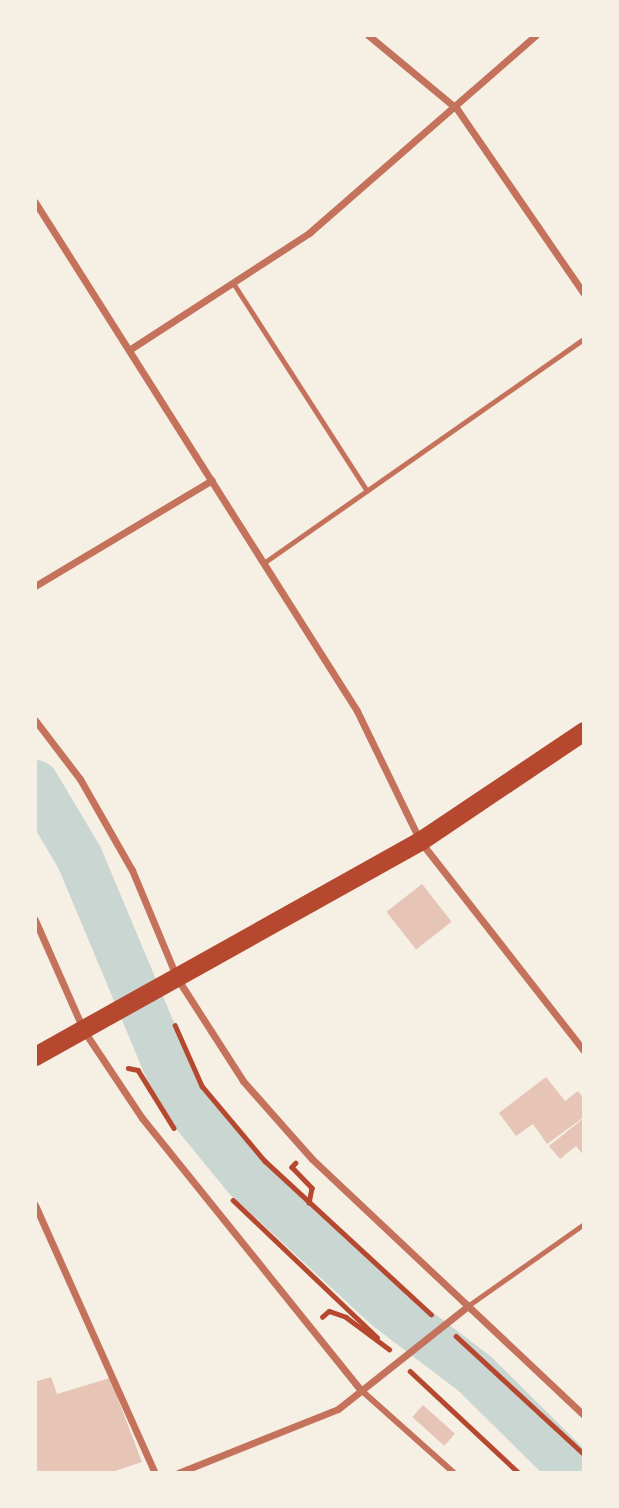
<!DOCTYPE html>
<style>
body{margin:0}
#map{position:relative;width:619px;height:1508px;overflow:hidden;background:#f6efe4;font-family:Mulish,sans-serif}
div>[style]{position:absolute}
.river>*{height:47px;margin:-23.5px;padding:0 23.5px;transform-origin:23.5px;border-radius:23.5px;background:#c9d6d2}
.building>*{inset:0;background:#e6c5b7;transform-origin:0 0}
.path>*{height:4.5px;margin:-2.25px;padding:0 2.25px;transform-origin:2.25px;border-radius:2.25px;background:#b5482f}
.service>*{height:5px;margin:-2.5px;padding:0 2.5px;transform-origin:2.5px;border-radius:2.5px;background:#c5725c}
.pedestrian>*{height:6px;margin:-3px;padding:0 3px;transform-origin:3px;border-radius:3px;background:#c5725c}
.minor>*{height:7px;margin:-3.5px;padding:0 3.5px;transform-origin:3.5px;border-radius:3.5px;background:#c5725c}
.trunk>*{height:19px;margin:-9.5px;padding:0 9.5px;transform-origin:9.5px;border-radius:9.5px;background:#b5482f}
span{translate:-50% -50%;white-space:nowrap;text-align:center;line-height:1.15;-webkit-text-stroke:5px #f6efe4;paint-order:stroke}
.frame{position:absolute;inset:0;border:37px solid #f6efe4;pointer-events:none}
</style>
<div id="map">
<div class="river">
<div style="left:35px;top:783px;width:86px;rotate:59.3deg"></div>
<div style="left:79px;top:857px;width:257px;rotate:67.3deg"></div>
<div style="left:178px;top:1094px;width:107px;rotate:50.7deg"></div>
<div style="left:246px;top:1177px;width:192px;rotate:42.7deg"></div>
<div style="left:387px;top:1307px;width:109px;rotate:37.2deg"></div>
<div style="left:474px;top:1373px;width:142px;rotate:44.7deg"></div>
</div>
<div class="building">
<div style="left:422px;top:884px;width:48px;height:45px;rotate:52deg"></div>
<div style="clip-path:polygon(546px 1077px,565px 1101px,578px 1091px,584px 1099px,584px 1117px,547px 1144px,533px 1124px,516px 1136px,499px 1113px)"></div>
<div style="clip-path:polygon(584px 1118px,584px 1156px,576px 1146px,560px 1159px,549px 1146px)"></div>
<div style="clip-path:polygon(51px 1377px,57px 1394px,110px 1378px,142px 1462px,109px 1473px,35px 1473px,35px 1382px)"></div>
<div style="left:423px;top:1405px;width:43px;height:16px;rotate:42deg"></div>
</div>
<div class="path">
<div style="left:175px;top:1025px;width:67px;rotate:66.1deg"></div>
<div style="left:202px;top:1086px;width:98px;rotate:50deg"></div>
<div style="left:265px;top:1161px;width:226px;rotate:42.7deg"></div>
<div style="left:128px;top:1068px;width:10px;rotate:11deg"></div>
<div style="left:138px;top:1070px;width:68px;rotate:58.2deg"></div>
<div style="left:296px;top:1163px;width:6px;rotate:135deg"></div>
<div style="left:292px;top:1167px;width:29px;rotate:46deg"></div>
<div style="left:312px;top:1188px;width:15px;rotate:101deg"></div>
<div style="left:233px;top:1200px;width:199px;rotate:43.6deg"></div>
<div style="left:322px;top:1317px;width:9px;rotate:-41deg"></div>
<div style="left:329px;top:1311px;width:18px;rotate:19deg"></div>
<div style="left:346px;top:1317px;width:54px;rotate:36.7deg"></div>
<div style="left:456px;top:1336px;width:174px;rotate:42.7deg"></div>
<div style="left:410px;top:1371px;width:149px;rotate:43.1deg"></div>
</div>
<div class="service">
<div style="left:233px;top:283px;width:247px;rotate:57.2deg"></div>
<div style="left:265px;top:562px;width:389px;rotate:-35deg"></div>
<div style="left:469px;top:1305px;width:141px;rotate:-35.2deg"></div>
</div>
<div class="pedestrian">
<div style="left:361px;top:1390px;width:125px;rotate:41.7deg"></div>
</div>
<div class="minor">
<div style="left:368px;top:35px;width:116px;rotate:39.7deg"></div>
<div style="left:457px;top:109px;width:224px;rotate:55.5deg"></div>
<div style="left:35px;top:202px;width:602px;rotate:57.68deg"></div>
<div style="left:357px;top:711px;width:144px;rotate:64.1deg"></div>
<div style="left:420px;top:841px;width:266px;rotate:52deg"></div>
<div style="left:129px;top:350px;width:215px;rotate:-33deg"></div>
<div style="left:309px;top:233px;width:301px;rotate:-41.1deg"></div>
<div style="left:35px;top:586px;width:206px;rotate:-30.9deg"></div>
<div style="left:35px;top:720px;width:74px;rotate:52.7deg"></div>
<div style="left:80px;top:779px;width:105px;rotate:60.3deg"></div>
<div style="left:132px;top:870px;width:117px;rotate:67.4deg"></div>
<div style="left:177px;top:978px;width:122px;rotate:57.3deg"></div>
<div style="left:243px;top:1081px;width:104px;rotate:48.5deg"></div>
<div style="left:312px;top:1159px;width:374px;rotate:43.3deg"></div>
<div style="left:35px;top:920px;width:121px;rotate:66.2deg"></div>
<div style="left:84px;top:1031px;width:105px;rotate:56.3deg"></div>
<div style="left:142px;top:1118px;width:349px;rotate:51.2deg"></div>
<div style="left:35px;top:1205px;width:294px;rotate:65.9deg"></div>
<div style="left:178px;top:1473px;width:172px;rotate:-21.8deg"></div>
<div style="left:338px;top:1409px;width:167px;rotate:-38.4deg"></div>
</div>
<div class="trunk">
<div style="left:35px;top:1056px;width:441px;rotate:-29.2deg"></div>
<div style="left:420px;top:841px;width:197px;rotate:-33.9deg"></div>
</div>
<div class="frame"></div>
</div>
